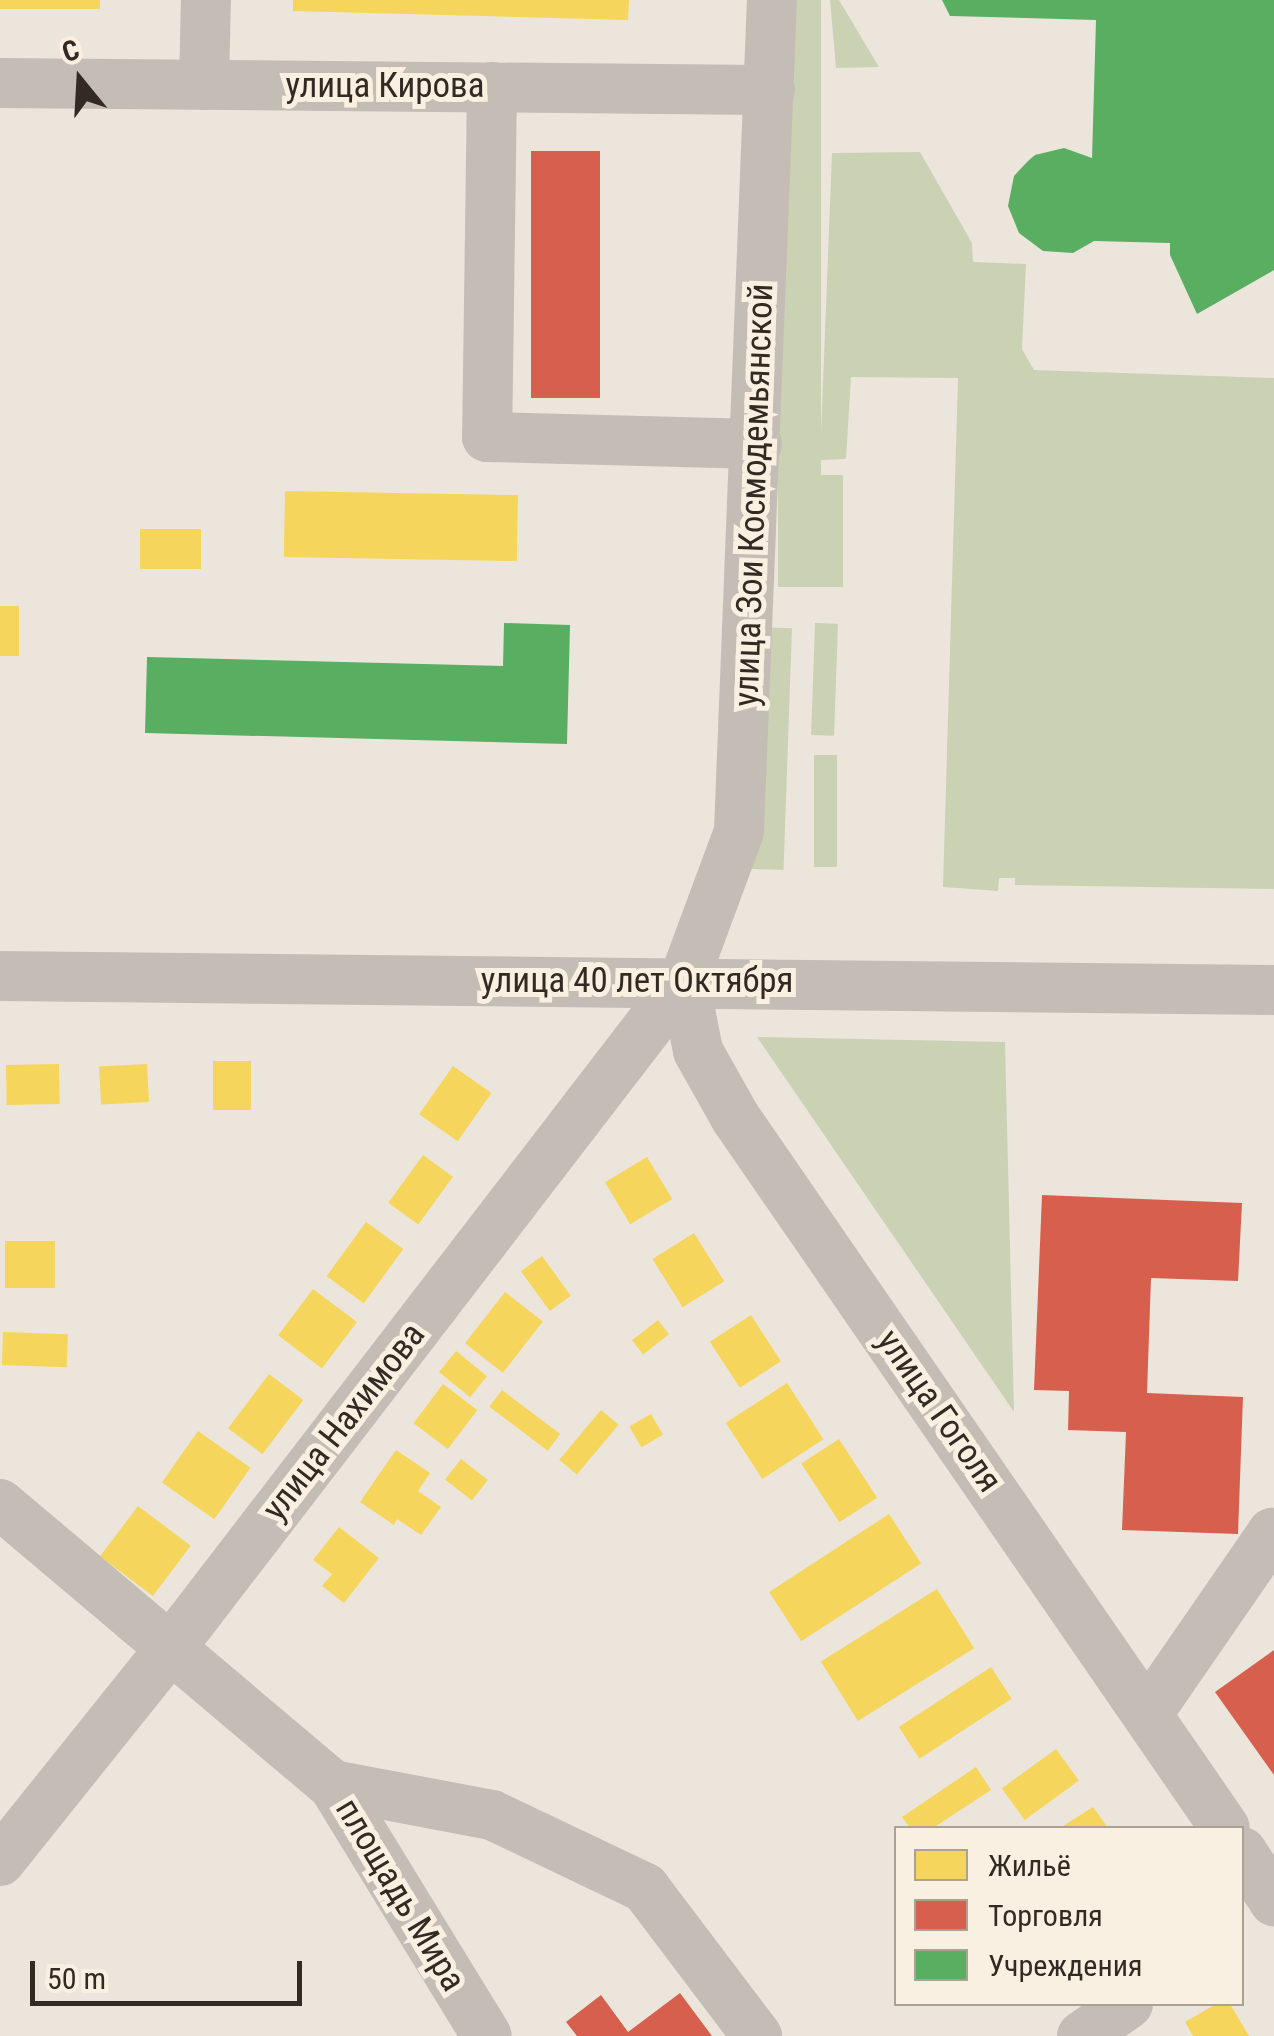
<!DOCTYPE html>
<meta charset="utf-8">
<style>
body{margin:0}
#map{position:relative;width:1274px;height:2036px;overflow:hidden;background:#ece5dc;font-family:"Roboto Condensed",sans-serif}
div>[style]{position:absolute}
.green>*{inset:0;background:#cbd2b4;transform-origin:0 0}
.homes>*{inset:0;background:#f6d55c;transform-origin:0 0}
.shops>*{inset:0;background:#d6604d;transform-origin:0 0}
.public>*{inset:0;background:#5aae61}
.minor>*{height:50px;margin:-25px;padding:0 25px;transform-origin:25px;border-radius:25px;background:#c4bdb5}
span{translate:-50% -50%;white-space:nowrap;text-align:center;line-height:1.15;-webkit-text-stroke:10px #faf0e1;paint-order:stroke}
.street-label{font-size:35px;color:#342a24}
.legend{position:absolute;left:894px;top:1826px;width:350px;height:180px;box-sizing:border-box;background:#faf0e1;border:2px solid #aba195;margin:0;padding:12px 18px;list-style:none;font-size:30px;color:#342a24}
.legend li{display:flex;align-items:center;gap:20px;height:50px}
.legend b{width:50px;border:2px solid #aba195}
.north{position:absolute;left:30px;top:30px;width:100px;height:100px;-webkit-text-stroke:8px #faf0e1;paint-order:stroke;rotate:342deg;font-size:28px;font-weight:700;line-height:40px;text-align:center;color:#342a24}
.north::after{content:'';display:block;margin:auto;width:35px;height:45px;background:#342a24;clip-path:polygon(50% 0,100% 100%,50% 72%,0 100%)}
.scale{position:absolute;left:30px;top:1961px;width:272px;height:45px;box-sizing:border-box;border:5px solid #342a24;border-top:0;padding-left:12px;font-size:30px;line-height:35px;white-space:nowrap;color:#342a24;-webkit-text-stroke:8px #faf0e1;paint-order:stroke}
</style>
<div id="map">
<div class="green">
<div style="left:778px;top:0;width:43px;height:587px"></div>
<div style="clip-path:polygon(830px 0,839px 0,879px 67px,836px 68px)"></div>
<div style="clip-path:polygon(920px 152px,972px 243px,973px 262px,1026px 264px,1022px 349px,1034px 370px,1274px 378px,1274px 889px,1015px 885px,1015px 878px,999px 878px,998px 891px,943px 887px,958px 378px,851px 377px,846px 459px,820px 460px,832px 153px)"></div>
<div style="left:820px;top:475px;width:23px;height:112px"></div>
<div style="left:815px;top:623px;width:23px;height:112px;rotate:2deg"></div>
<div style="left:757px;top:627px;width:35px;height:242px;rotate:2deg"></div>
<div style="left:814px;top:755px;width:23px;height:112px"></div>
<div style="clip-path:polygon(757px 1037px,1005px 1042px,1014px 1412px)"></div>
</div>
<div class="homes">
<div style="left:0;top:0;width:100px;height:9px"></div>
<div style="clip-path:polygon(293px 0,629px 0,628px 20px,293px 11px)"></div>
<div style="left:285px;top:491px;width:233px;height:66px;rotate:1deg"></div>
<div style="left:140px;top:529px;width:61px;height:40px"></div>
<div style="left:0;top:606px;width:19px;height:50px"></div>
<div style="left:213px;top:1061px;width:38px;height:49px"></div>
<div style="left:59px;top:1064px;width:40px;height:53px;rotate:89deg"></div>
<div style="left:147px;top:1064px;width:38px;height:48px;rotate:87deg"></div>
<div style="left:453px;top:1066px;width:47px;height:59px;rotate:35deg"></div>
<div style="left:423px;top:1155px;width:37px;height:59px;rotate:36deg"></div>
<div style="left:647px;top:1157px;width:49px;height:49px;rotate:59deg"></div>
<div style="left:366px;top:1222px;width:46px;height:67px;rotate:36deg"></div>
<div style="left:694px;top:1233px;width:57px;height:49px;rotate:58deg"></div>
<div style="left:5px;top:1241px;width:50px;height:47px"></div>
<div style="left:542px;top:1256px;width:49px;height:26px;rotate:54deg"></div>
<div style="left:313px;top:1289px;width:55px;height:58px;rotate:37deg"></div>
<div style="left:505px;top:1292px;width:48px;height:65px;rotate:38deg"></div>
<div style="left:751px;top:1315px;width:55px;height:49px;rotate:57deg"></div>
<div style="left:658px;top:1320px;width:18px;height:33px;rotate:52deg"></div>
<div style="left:3px;top:1332px;width:65px;height:33px;rotate:2deg"></div>
<div style="left:456px;top:1351px;width:40px;height:27px;rotate:39deg"></div>
<div style="left:269px;top:1374px;width:43px;height:68px;rotate:37deg"></div>
<div style="left:787px;top:1383px;width:67px;height:73px;rotate:57deg"></div>
<div style="left:443px;top:1384px;width:43px;height:49px;rotate:37deg"></div>
<div style="left:502px;top:1390px;width:73px;height:21px;rotate:37deg"></div>
<div style="left:601px;top:1410px;width:23px;height:65px;rotate:40deg"></div>
<div style="left:651px;top:1414px;width:24px;height:25px;rotate:60deg"></div>
<div style="left:198px;top:1431px;width:64px;height:63px;rotate:35deg"></div>
<div style="left:839px;top:1439px;width:70px;height:45px;rotate:57deg"></div>
<div style="clip-path:polygon(396px 1450px,430px 1473px,418px 1491px,441px 1507px,421px 1535px,397px 1519px,394px 1525px,360px 1502px)"></div>
<div style="left:461px;top:1459px;width:34px;height:26px;rotate:38deg"></div>
<div style="left:138px;top:1506px;width:66px;height:63px;rotate:37deg"></div>
<div style="left:889px;top:1514px;width:59px;height:143px;rotate:57deg"></div>
<div style="clip-path:polygon(339px 1527px,379px 1558px,344px 1603px,322px 1586px,332px 1574px,313px 1560px)"></div>
<div style="left:937px;top:1589px;width:70px;height:137px;rotate:58deg"></div>
<div style="left:991px;top:1667px;width:38px;height:110px;rotate:57deg"></div>
<div style="left:1056px;top:1749px;width:39px;height:67px;rotate:54deg"></div>
<div style="clip-path:polygon(976px 1767px,991px 1790px,933px 1828px,910px 1828px,902px 1817px)"></div>
<div style="clip-path:polygon(1093px 1807px,1108px 1828px,1060px 1828px)"></div>
<div style="clip-path:polygon(1216px 2004px,1230px 2004px,1249px 2036px,1193px 2036px,1185px 2022px)"></div>
</div>
<div class="shops">
<div style="left:600px;top:151px;width:247px;height:69px;rotate:90deg"></div>
<div style="clip-path:polygon(1042px 1195px,1242px 1203px,1238px 1281px,1151px 1278px,1147px 1393px,1243px 1397px,1238px 1534px,1122px 1530px,1126px 1432px,1068px 1430px,1069px 1391px,1034px 1390px)"></div>
<div style="clip-path:polygon(1274px 1650px,1274px 1775px,1215px 1692px)"></div>
<div style="clip-path:polygon(680px 1993px,712px 2036px,577px 2036px,566px 2022px,601px 1995px,628px 2032px)"></div>
</div>
<div class="public">
<div style="clip-path:polygon(942px 0,1274px 0,1274px 270px,1197px 314px,1170px 255px,1170px 243px,1094px 241px,1073px 253px,1043px 251px,1019px 233px,1008px 206px,1014px 176px,1028px 161px,1035px 155px,1064px 148px,1092px 158px,1096px 20px,950px 16px)"></div>
<div style="clip-path:polygon(504px 623px,570px 625px,567px 744px,145px 733px,147px 657px,503px 666px)"></div>
</div>
<div class="minor">
<div style="left:0;top:83px;width:770px;rotate:0.52deg"></div>
<div style="left:204px;top:85px;width:85px;rotate:-88.7deg"></div>
<div style="left:492px;top:87px;width:350px;rotate:90.8deg"></div>
<div style="left:487px;top:437px;width:270px;rotate:1.5deg"></div>
<div style="left:0;top:976px;width:1274px;rotate:0.63deg"></div>
<div style="left:684px;top:980px;width:72px;rotate:78.8deg"></div>
<div style="left:698px;top:1051px;width:76px;rotate:60.7deg"></div>
<div style="left:735px;top:1117px;width:863px;rotate:55.43deg"></div>
<div style="left:0;top:1504px;width:436px;rotate:40.2deg"></div>
<div style="left:333px;top:1785px;width:294px;rotate:58.5deg"></div>
<div style="left:1148px;top:1713px;width:219px;rotate:-55.4deg"></div>
<div style="left:1272px;top:1533px;width:4px;rotate:56deg"></div>
<div style="left:333px;top:1785px;width:162px;rotate:10.7deg"></div>
<div style="left:492px;top:1815px;width:170px;rotate:25.5deg"></div>
<div style="left:645px;top:1888px;width:186px;rotate:52.9deg"></div>
<div style="left:1242px;top:1852px;width:59px;rotate:56.9deg"></div>
<div style="left:0;top:1861px;width:270px;rotate:-51.3deg"></div>
<div style="left:169px;top:1650px;width:845px;rotate:-52.45deg"></div>
<div style="left:684px;top:980px;width:159px;rotate:-69.7deg"></div>
<div style="left:739px;top:831px;width:832px;rotate:-87.73deg"></div>
<div style="left:1082px;top:2036px;width:56px;rotate:-34.8deg"></div>
</div>
<div class="street-label">
<span style="left:385px;top:86px">улица Кирова</span>
<span style="left:754px;top:495px;rotate:-88deg">улица Зои Космодемьянской</span>
<span style="left:637px;top:981px">улица 40 лет Октября</span>
<span style="left:939px;top:1411px;rotate:55deg">улица Гоголя</span>
<span style="left:344px;top:1422px;rotate:-52deg">улица Нахимова</span>
<span style="left:400px;top:1895px;rotate:59deg">площадь Мира</span>
</div>
<ul class="legend">
<li><b style="height:28px;background:#f6d55c"></b>Жильё</li>
<li><b style="height:28px;background:#d6604d"></b>Торговля</li>
<li><b style="height:28px;background:#5aae61"></b>Учреждения</li>
</ul>
<div class="north">С</div>
<div class="scale">50 m</div>
</div>
